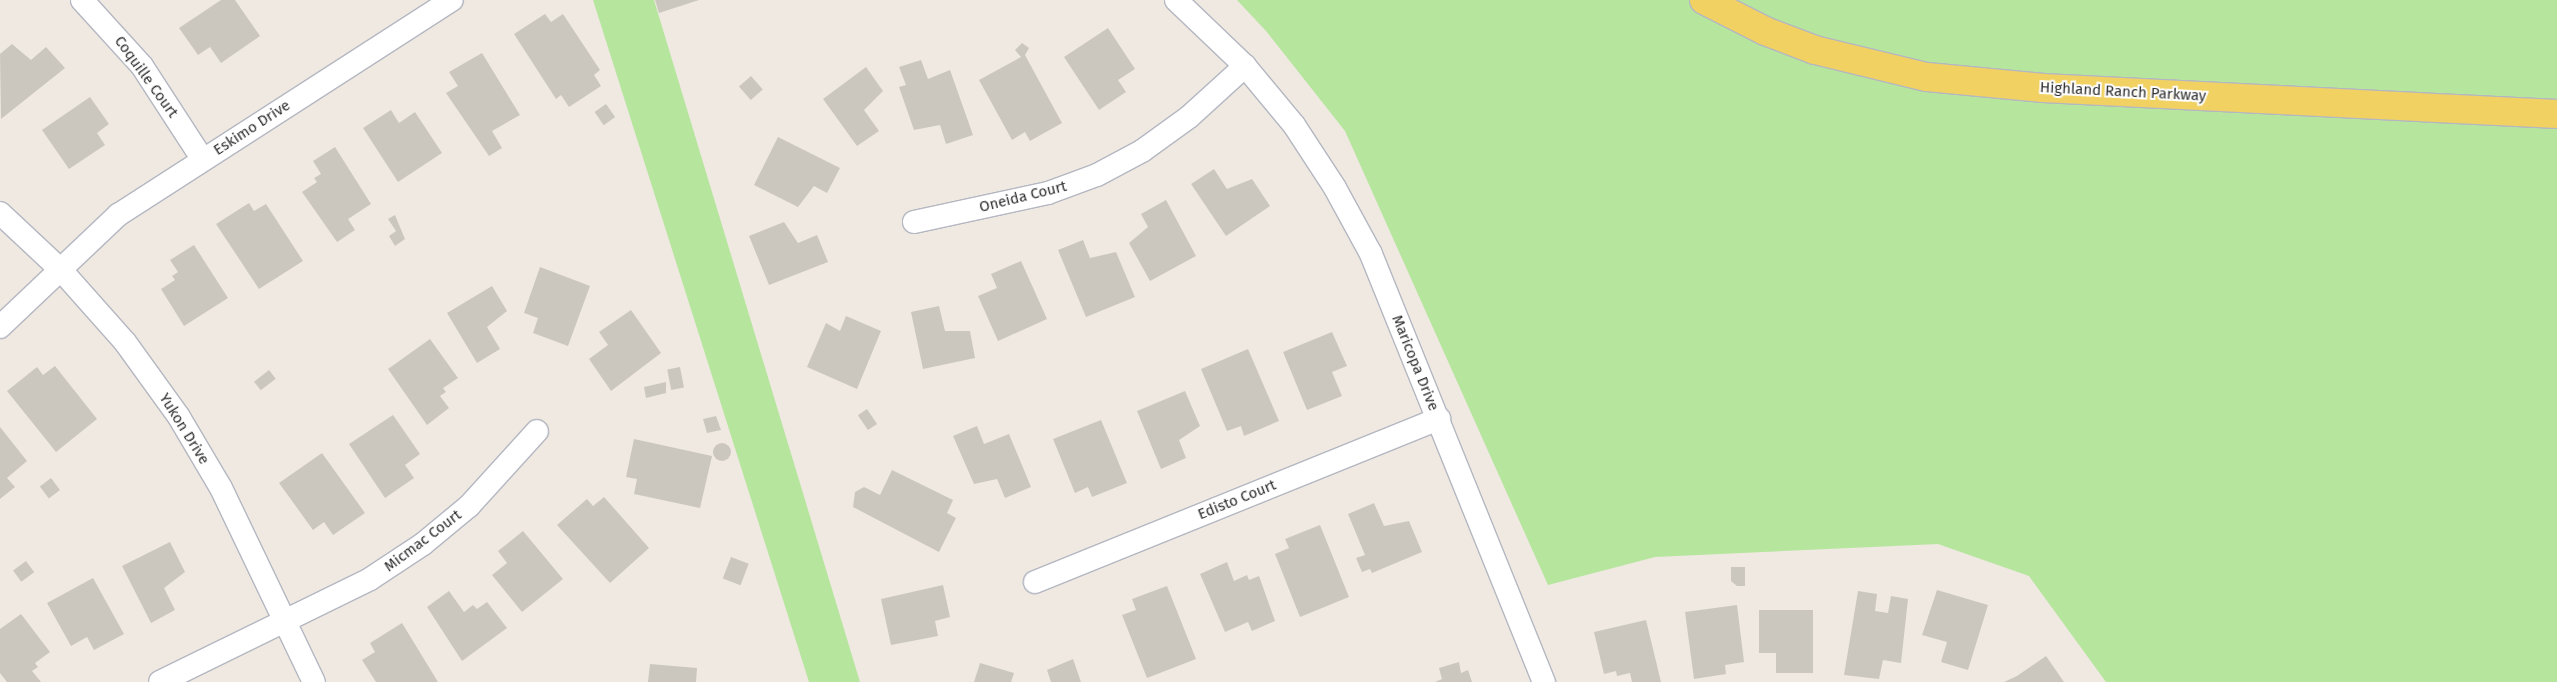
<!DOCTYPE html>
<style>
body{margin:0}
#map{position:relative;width:2557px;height:682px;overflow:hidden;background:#efe9e1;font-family:"Fira Sans",sans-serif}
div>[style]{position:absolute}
.green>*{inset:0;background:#b6e59e}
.building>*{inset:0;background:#cbc7bf;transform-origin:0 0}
.round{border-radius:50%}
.roads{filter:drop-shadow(1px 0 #b4b7c1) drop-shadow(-1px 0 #b4b7c1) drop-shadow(0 1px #b4b7c1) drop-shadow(0 -1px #b4b7c1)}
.minor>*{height:22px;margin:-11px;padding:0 11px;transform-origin:11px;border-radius:11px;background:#fff}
.primary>*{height:28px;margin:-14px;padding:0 14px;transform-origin:14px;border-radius:14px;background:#f2d163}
span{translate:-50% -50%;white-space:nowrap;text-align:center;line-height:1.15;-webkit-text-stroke:4px #fff;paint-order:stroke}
.street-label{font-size:15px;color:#2e2e2e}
</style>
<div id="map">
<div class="green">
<div style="clip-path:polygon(593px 0,654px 0,860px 682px,809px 682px)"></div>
<div style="clip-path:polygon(1237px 0,2557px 0,2557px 682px,2106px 682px,2029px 576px,1938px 544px,1655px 557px,1548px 585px,1345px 131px,1266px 31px)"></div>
</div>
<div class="building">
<div style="clip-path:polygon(221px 0,235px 0,260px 36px,221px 63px,210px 47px,198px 55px,179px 28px)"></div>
<div style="clip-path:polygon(655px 0,699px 0,659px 13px)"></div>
<div style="clip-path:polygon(545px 14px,551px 22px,563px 14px,600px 70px,594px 75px,601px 86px,569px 107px,561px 95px,556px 99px,514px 34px)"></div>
<div style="clip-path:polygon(1108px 28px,1135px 69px,1118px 80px,1126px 92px,1099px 110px,1064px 57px)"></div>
<div style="clip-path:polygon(1022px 43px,1029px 48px,1025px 55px,1062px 123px,1030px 141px,1025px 132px,1012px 140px,979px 80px,1021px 57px,1015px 50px)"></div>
<div style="clip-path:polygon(12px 44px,31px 60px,46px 47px,65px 68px,1px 119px,0 54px)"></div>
<div style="clip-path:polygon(482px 53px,520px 115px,492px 131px,502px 148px,489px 156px,446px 93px,458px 86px,449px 72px)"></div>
<div style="clip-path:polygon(921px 60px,928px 79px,950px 70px,973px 135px,946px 144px,940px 125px,914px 130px,899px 87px,906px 85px,899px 67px)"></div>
<div style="clip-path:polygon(866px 67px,883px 91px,864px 110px,879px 131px,857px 146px,823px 99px)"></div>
<div style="left:751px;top:76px;width:18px;height:16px;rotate:49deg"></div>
<div style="clip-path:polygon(90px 97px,109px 124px,97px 133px,105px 145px,69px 169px,42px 130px)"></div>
<div style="left:606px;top:104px;width:16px;height:14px;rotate:55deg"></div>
<div style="clip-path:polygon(391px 110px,399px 123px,415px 112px,442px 153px,398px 182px,363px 128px)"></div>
<div style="clip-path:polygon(778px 137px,840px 168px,827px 193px,814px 186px,798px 207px,754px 185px)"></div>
<div style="clip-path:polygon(335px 147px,371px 204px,348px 219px,355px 230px,337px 242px,302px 192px,317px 182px,314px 178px,321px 174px,313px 161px)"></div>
<div style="clip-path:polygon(1214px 169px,1227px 189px,1252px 179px,1270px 206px,1226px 236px,1191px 184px)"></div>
<div style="clip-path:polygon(1166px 200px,1196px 256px,1150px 281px,1129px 243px,1148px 227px,1141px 214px)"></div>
<div style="clip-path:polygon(249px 203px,254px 211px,266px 204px,303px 261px,259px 289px,216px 224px)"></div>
<div style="clip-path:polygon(395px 215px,405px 239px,395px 246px,389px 236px,396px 231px,388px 219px)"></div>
<div style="clip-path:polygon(784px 222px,798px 243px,817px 235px,828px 262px,769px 285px,749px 236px)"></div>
<div style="clip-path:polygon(1083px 240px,1090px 258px,1116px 252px,1135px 297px,1086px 317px,1058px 250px)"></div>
<div style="clip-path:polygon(194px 245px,228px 298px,184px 326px,161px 289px,175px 280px,172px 276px,178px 272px,170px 260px)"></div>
<div style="clip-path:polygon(1021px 261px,1047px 319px,998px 341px,978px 296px,997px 288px,991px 274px)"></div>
<div style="clip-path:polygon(540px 267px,590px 286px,568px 346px,533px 333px,538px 318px,524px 313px)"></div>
<div style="clip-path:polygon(492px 286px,507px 311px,487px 327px,500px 349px,477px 363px,447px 313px)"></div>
<div style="clip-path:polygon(939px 306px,945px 331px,970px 331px,975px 358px,923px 369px,911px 312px)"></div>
<div style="clip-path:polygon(631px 310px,661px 353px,611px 391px,589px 359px,608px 345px,599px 332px)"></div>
<div style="clip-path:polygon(846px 316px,881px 331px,857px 389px,807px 367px,826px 323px,840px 331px)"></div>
<div style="clip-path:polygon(1332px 332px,1347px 366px,1332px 372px,1342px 396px,1307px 410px,1283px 352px)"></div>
<div style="clip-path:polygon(430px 339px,458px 378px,443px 388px,446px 392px,440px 396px,449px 408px,427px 425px,388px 369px)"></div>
<div style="clip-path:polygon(1248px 349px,1279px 421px,1244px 436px,1241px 426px,1227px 431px,1201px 369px)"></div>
<div style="clip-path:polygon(55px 366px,97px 419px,56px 452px,7px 391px,37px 367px,43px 375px)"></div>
<div style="left:680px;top:367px;width:21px;height:13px;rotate:79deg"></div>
<div style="left:269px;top:370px;width:11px;height:19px;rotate:52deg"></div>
<div style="clip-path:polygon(666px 382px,666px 393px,646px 398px,644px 387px)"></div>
<div style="clip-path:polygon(1185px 391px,1200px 426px,1179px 440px,1186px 458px,1161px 469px,1137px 411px)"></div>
<div style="left:867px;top:409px;width:18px;height:11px;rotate:56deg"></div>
<div style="clip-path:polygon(393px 415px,420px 454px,405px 465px,414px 478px,385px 498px,349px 444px)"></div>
<div style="clip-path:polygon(716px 416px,721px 430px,707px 433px,703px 419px)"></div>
<div style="clip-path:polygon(1101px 420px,1127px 483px,1092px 497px,1088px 487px,1075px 493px,1053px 439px)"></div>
<div style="clip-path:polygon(977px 426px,984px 444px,1009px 434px,1031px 487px,1005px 498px,997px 479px,974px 484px,953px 436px)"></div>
<div style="clip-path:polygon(0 427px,27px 461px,7px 478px,15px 487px,0 499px)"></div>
<div style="clip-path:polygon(634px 439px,712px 456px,700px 508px,634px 494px,637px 479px,626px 477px)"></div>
<div class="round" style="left:713px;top:443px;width:18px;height:18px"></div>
<div style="clip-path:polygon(322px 453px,365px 513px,333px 535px,324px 522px,313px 530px,279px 483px)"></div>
<div style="clip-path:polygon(892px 470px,953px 500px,947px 513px,956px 518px,939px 552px,853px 507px,855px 492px,864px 487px,880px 495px)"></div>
<div style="left:51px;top:478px;width:15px;height:14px;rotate:53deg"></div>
<div style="clip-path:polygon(604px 497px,649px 548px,610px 583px,557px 525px,587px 499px,593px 506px)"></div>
<div style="clip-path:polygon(1374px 503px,1384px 526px,1409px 521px,1422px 552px,1372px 573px,1370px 569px,1362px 572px,1356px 558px,1365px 555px,1348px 514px)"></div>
<div style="clip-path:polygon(1320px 525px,1349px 597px,1300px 617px,1275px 554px,1289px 548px,1285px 539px)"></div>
<div style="clip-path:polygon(523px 531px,563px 579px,522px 612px,492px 575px,507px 563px,498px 551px)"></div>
<div style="clip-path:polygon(170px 542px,185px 572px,164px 588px,175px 610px,151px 623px,122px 566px)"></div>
<div style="left:731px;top:557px;width:19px;height:23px;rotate:21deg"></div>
<div style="left:26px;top:561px;width:14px;height:16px;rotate:54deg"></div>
<div style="clip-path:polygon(1227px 562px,1234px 581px,1247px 575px,1249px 580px,1259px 576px,1275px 621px,1252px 631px,1248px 622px,1225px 632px,1200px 574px)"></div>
<div style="clip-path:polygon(1731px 567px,1745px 567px,1745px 586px,1737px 586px,1731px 581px)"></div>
<div style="clip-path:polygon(93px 578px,124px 634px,94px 650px,87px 637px,71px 646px,47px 603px)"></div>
<div style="clip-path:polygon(943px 585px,950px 617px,935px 621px,938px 636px,891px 645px,881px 599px)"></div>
<div style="clip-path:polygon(1167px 586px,1196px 659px,1147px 678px,1122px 615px,1136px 610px,1132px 599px)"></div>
<div style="clip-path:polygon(1937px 590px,1988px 605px,1968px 670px,1941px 662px,1947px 642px,1922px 635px)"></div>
<div style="clip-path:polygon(449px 591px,464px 612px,473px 605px,477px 609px,487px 602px,507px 628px,462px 661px,427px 607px)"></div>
<div style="clip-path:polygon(1858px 591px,1877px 594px,1875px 611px,1888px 613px,1891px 596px,1908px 599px,1901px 663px,1883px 660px,1879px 679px,1844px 675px)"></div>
<div style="clip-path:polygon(1737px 605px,1744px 662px,1725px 665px,1726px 674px,1694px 679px,1685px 612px)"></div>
<div style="clip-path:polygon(1759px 610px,1813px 610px,1813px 673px,1776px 673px,1776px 653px,1759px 653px)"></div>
<div style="clip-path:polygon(21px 614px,50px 652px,35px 663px,38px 667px,32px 671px,41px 682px,7px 682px,0 673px,0 629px)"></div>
<div style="clip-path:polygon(1646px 620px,1661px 682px,1632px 682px,1630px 673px,1617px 676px,1616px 671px,1604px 674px,1594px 632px)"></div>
<div style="clip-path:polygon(402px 623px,438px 682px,376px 682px,362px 660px,375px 652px,370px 643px)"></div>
<div style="clip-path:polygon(2046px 656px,2064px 682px,2004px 682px,2017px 676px)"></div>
<div style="clip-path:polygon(1073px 659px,1081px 682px,1051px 682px,1047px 670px)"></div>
<div style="clip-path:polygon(1459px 662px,1461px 673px,1468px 670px,1472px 682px,1435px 682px,1442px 679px,1439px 668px)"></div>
<div style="clip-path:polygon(980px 663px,1014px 673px,1011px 682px,974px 682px)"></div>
<div style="clip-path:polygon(650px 664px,697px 668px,696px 682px,648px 682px)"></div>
</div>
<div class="roads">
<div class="minor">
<div style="left:82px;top:0;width:89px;rotate:47.7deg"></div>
<div style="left:142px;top:66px;width:112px;rotate:57deg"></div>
<div style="left:1176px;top:0;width:95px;rotate:43.7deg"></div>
<div style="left:1245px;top:66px;width:77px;rotate:50.3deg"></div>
<div style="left:1294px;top:125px;width:75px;rotate:56.9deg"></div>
<div style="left:1335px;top:188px;width:75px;rotate:61.4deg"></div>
<div style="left:1371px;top:254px;width:462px;rotate:68deg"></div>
<div style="left:0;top:213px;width:83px;rotate:43.1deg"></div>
<div style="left:61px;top:270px;width:96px;rotate:48.4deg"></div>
<div style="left:125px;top:342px;width:92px;rotate:54.2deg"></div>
<div style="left:179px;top:417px;width:82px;rotate:59.4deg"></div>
<div style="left:221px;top:488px;width:215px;rotate:64.4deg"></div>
<div style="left:914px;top:222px;width:137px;rotate:-12.2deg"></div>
<div style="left:1048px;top:193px;width:52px;rotate:-20.2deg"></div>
<div style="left:1097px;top:175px;width:51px;rotate:-28.1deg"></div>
<div style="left:1142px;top:151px;width:58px;rotate:-35.9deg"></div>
<div style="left:1189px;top:117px;width:76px;rotate:-42.3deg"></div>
<div style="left:0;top:327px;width:163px;rotate:-43.5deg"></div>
<div style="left:118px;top:215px;width:397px;rotate:-32.8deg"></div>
<div style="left:1035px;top:582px;width:436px;rotate:-22deg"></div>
<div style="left:160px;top:682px;width:234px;rotate:-26.1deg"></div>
<div style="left:370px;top:579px;width:64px;rotate:-33.4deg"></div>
<div style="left:423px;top:544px;width:60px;rotate:-39.6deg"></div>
<div style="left:469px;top:506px;width:101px;rotate:-47.8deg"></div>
</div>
<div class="primary">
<div style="left:1704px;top:0;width:68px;rotate:26.9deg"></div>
<div style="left:1765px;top:31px;width:53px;rotate:20.8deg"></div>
<div style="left:1815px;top:50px;width:115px;rotate:13.6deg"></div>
<div style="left:1927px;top:77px;width:117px;rotate:5.4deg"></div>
<div style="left:2043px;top:88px;width:515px;rotate:2.9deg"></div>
</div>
</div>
<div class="street-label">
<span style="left:146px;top:77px;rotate:54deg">Coquille Court</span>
<span style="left:2123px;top:92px;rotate:3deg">Highland Ranch Parkway</span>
<span style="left:252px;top:128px;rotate:-33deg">Eskimo Drive</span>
<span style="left:1023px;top:197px;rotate:-14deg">Oneida Court</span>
<span style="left:1415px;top:363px;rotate:68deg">Maricopa Drive</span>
<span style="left:184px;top:429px;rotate:58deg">Yukon Drive</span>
<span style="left:1237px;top:500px;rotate:-22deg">Edisto Court</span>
<span style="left:423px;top:541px;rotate:-37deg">Micmac Court</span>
</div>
</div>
